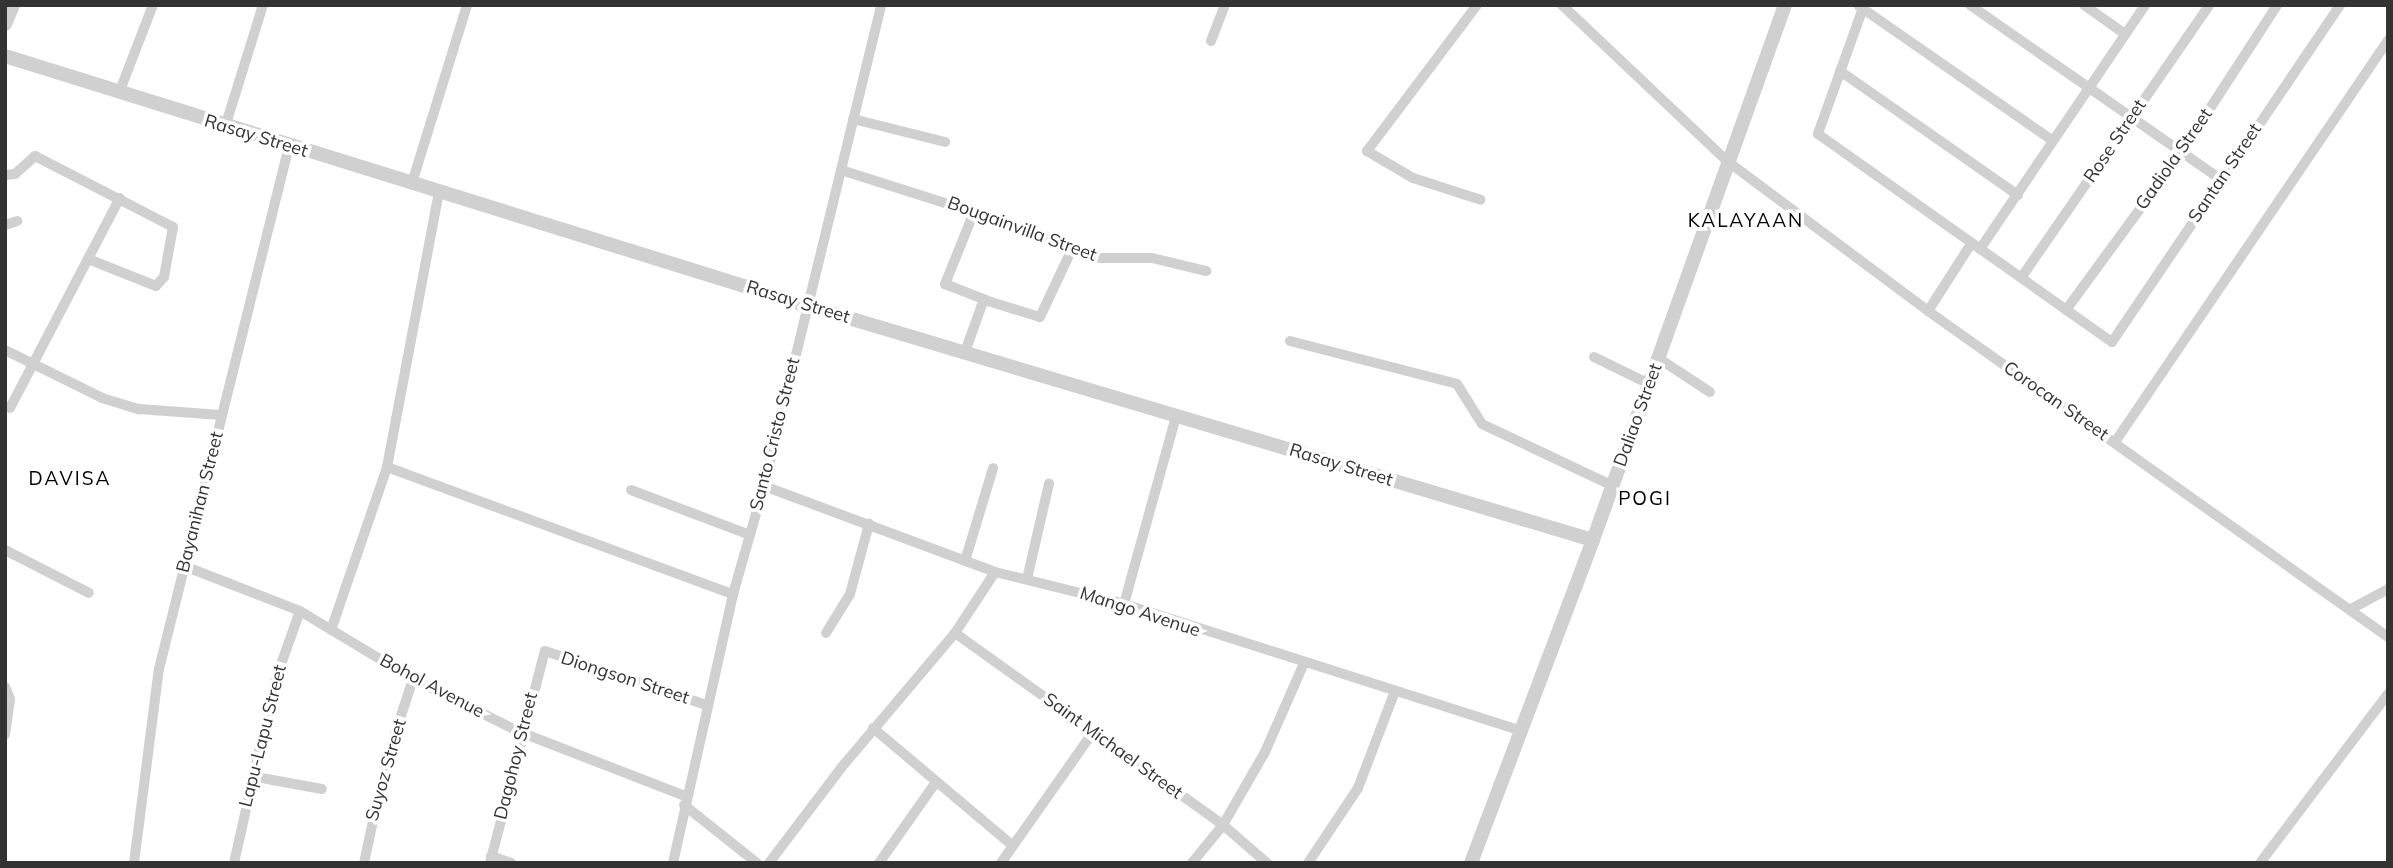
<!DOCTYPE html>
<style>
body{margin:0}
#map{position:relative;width:2393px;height:868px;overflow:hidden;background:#fff;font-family:Mulish,sans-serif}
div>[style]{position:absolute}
.minor>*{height:10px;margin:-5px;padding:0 5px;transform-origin:5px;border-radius:5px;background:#d0d0d0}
.tertiary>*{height:14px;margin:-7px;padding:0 7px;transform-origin:7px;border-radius:7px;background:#d0d0d0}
span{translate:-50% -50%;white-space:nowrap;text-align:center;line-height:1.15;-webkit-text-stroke:7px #fff;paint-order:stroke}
.street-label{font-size:18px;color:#333}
.neighbourhood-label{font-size:19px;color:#000;letter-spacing:2px}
.frame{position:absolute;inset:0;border:7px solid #333;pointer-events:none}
</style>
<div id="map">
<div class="minor">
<div style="left:1477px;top:5px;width:183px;rotate:127deg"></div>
<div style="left:1367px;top:151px;width:53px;rotate:30.4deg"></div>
<div style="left:1413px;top:178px;width:71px;rotate:17.9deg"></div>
<div style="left:1562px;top:5px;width:227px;rotate:43.4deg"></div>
<div style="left:1727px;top:161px;width:251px;rotate:36.7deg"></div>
<div style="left:1928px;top:311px;width:564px;rotate:35.33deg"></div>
<div style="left:1970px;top:5px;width:305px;rotate:34.8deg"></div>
<div style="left:2084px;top:5px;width:50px;rotate:35.3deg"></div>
<div style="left:1859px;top:6px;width:235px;rotate:34.8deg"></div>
<div style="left:1863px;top:8px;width:134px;rotate:109.7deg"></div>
<div style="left:1818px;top:134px;width:360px;rotate:35.3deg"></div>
<div style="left:2112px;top:342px;width:407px;rotate:-55.9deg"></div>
<div style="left:1211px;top:41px;width:39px;rotate:-69deg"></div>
<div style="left:1840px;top:71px;width:217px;rotate:34.9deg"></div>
<div style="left:119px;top:93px;width:94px;rotate:-68.9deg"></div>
<div style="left:853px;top:119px;width:95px;rotate:14deg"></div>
<div style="left:225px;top:127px;width:128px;rotate:-72.7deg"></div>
<div style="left:841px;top:170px;width:195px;rotate:17.6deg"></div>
<div style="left:1027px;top:229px;width:79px;rotate:21.7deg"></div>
<div style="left:1100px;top:258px;width:52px"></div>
<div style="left:1152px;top:258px;width:56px;rotate:13.5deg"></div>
<div style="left:5px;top:175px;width:10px;rotate:-6deg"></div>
<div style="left:15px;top:174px;width:27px;rotate:-42deg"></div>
<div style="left:35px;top:156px;width:155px;rotate:27.2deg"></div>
<div style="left:173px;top:227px;width:51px;rotate:100.2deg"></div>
<div style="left:164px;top:277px;width:12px;rotate:132deg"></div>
<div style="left:156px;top:286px;width:73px;rotate:-158.3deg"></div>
<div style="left:412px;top:183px;width:186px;rotate:-72.8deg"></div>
<div style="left:974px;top:212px;width:78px;rotate:111.9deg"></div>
<div style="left:945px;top:284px;width:49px;rotate:21.4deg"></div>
<div style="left:991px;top:302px;width:51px;rotate:17deg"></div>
<div style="left:1040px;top:317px;width:77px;rotate:-64.8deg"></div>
<div style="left:5px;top:225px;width:13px;rotate:-18deg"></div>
<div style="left:1980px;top:249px;width:295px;rotate:-55.9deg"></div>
<div style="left:2021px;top:278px;width:331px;rotate:-55.4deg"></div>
<div style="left:2066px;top:310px;width:198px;rotate:-53.8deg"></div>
<div style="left:2183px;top:150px;width:173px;rotate:-57deg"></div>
<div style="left:1928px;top:311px;width:80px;rotate:-57.3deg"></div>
<div style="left:1290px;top:341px;width:172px;rotate:14.4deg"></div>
<div style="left:1457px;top:384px;width:47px;rotate:58deg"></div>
<div style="left:1482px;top:424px;width:145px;rotate:25.3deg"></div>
<div style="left:5px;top:350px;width:108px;rotate:26.3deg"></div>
<div style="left:102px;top:398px;width:39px;rotate:17deg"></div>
<div style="left:139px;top:409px;width:82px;rotate:4.2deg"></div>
<div style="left:965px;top:352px;width:56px;rotate:-70.3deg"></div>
<div style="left:1594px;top:357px;width:61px;rotate:26.1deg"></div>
<div style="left:1658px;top:358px;width:62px;rotate:33.2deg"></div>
<div style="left:10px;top:408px;width:237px;rotate:-62.4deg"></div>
<div style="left:2115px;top:442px;width:486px;rotate:-55.8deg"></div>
<div style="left:387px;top:467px;width:369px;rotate:20.2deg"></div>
<div style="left:764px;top:486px;width:246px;rotate:20.4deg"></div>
<div style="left:995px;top:572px;width:133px;rotate:13.9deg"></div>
<div style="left:1124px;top:604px;width:416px;rotate:17.7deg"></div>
<div style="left:631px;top:490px;width:127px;rotate:20.7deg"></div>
<div style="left:5px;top:550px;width:94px;rotate:27.1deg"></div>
<div style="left:965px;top:561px;width:97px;rotate:-73.2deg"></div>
<div style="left:184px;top:566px;width:124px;rotate:21.2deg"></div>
<div style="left:300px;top:611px;width:132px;rotate:31deg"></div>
<div style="left:413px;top:679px;width:119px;rotate:26.4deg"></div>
<div style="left:520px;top:732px;width:177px;rotate:21.2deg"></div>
<div style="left:1027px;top:579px;width:98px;rotate:-77deg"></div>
<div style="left:1124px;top:604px;width:195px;rotate:-74.5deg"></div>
<div style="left:2351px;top:609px;width:42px;rotate:-28.4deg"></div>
<div style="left:331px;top:630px;width:172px;rotate:-71deg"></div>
<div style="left:387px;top:467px;width:281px;rotate:-79.3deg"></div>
<div style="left:826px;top:633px;width:46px;rotate:-58.4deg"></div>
<div style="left:850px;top:594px;width:73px;rotate:-74.8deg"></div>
<div style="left:955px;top:633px;width:330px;rotate:35.6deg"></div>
<div style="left:1223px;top:825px;width:58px;rotate:40.8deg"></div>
<div style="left:5px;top:687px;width:13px;rotate:67deg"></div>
<div style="left:10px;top:699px;width:36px;rotate:98deg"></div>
<div style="left:873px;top:728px;width:183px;rotate:40.1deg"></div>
<div style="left:251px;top:776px;width:72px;rotate:10.4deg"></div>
<div style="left:684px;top:805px;width:93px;rotate:38.5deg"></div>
<div style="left:491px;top:856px;width:21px;rotate:19deg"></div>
<div style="left:134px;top:863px;width:196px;rotate:-82.7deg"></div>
<div style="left:159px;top:669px;width:539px;rotate:-76.04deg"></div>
<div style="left:234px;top:863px;width:183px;rotate:-77.4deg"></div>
<div style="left:274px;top:684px;width:77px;rotate:-70.4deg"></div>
<div style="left:364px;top:863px;width:100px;rotate:-77.9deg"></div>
<div style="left:385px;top:765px;width:90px;rotate:-72deg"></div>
<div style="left:490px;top:863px;width:219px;rotate:-75.5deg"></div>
<div style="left:545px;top:651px;width:170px;rotate:18.5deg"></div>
<div style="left:673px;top:863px;width:276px;rotate:-77.4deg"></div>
<div style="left:733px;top:594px;width:112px;rotate:-74deg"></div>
<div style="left:764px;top:486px;width:495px;rotate:-76.3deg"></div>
<div style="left:769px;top:863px;width:119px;rotate:-52.8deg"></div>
<div style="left:841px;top:768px;width:177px;rotate:-49.8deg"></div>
<div style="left:955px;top:633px;width:73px;rotate:-56.7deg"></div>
<div style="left:879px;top:863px;width:99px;rotate:-54.9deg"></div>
<div style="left:1001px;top:863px;width:160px;rotate:-54.9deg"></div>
<div style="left:1192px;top:863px;width:49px;rotate:-50.8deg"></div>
<div style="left:1223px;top:825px;width:84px;rotate:-60.1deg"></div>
<div style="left:1265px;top:752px;width:97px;rotate:-66.3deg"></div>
<div style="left:1308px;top:863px;width:90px;rotate:-56.3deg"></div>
<div style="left:1358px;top:788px;width:104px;rotate:-69.1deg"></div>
<div style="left:2260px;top:863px;width:212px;rotate:-52.9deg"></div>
</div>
<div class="tertiary">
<div style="left:5px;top:24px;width:21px;rotate:-67deg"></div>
<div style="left:5px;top:56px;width:838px;rotate:17.29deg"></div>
<div style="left:805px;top:305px;width:822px;rotate:16.61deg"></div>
<div style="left:1471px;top:863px;width:345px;rotate:-69.3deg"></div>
<div style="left:1593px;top:540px;width:568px;rotate:-70.26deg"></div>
</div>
<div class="street-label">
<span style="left:256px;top:136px;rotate:17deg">Rasay Street</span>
<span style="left:2115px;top:141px;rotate:-56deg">Rose Street</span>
<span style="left:2174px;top:159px;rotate:-55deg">Gadiola Street</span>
<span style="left:2225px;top:173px;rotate:-56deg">Santan Street</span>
<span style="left:1022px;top:229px;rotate:20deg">Bougainvilla Street</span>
<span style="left:798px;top:302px;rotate:17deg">Rasay Street</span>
<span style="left:2056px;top:401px;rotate:35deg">Corocan Street</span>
<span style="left:1638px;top:415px;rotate:-70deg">Daliao Street</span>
<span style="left:775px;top:434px;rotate:-76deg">Santo Cristo Street</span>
<span style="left:1341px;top:465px;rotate:17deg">Rasay Street</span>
<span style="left:200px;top:502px;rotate:-76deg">Bayanihan Street</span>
<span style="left:1140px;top:612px;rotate:18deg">Mango Avenue</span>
<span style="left:625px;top:678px;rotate:18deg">Diongson Street</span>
<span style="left:432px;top:686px;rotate:28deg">Bohol Avenue</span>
<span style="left:263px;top:736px;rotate:-76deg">Lapu-Lapu Street</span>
<span style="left:1113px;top:746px;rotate:36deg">Saint Michael Street</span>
<span style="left:516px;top:756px;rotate:-76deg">Dagohoy Street</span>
<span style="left:386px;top:770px;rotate:-74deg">Suyoz Street</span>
</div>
<div class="neighbourhood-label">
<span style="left:1746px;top:221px">KALAYAAN</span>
<span style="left:70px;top:479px">DAVISA</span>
<span style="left:1645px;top:499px">POGI</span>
</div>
<div class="frame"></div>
</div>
